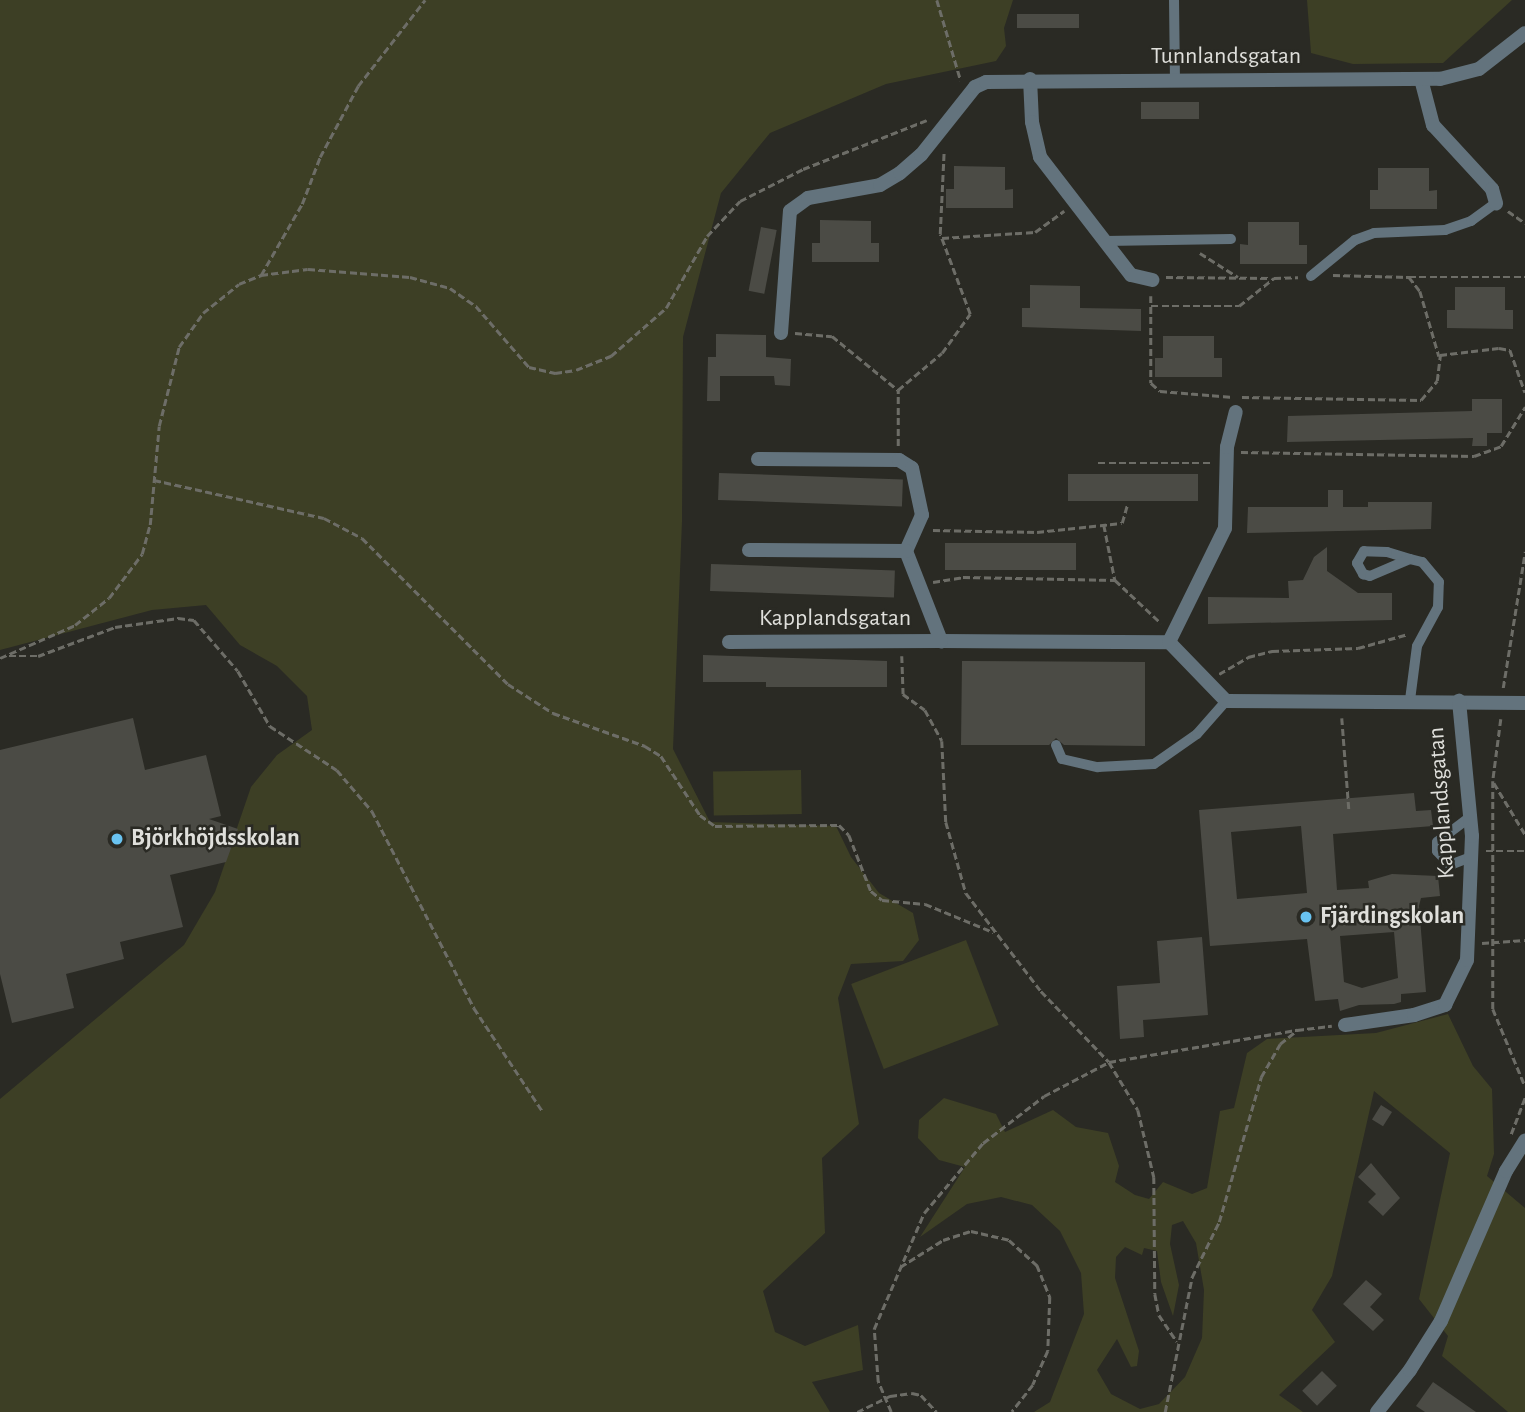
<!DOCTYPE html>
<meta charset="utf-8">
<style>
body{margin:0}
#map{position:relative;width:1525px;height:1412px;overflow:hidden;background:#2a2a24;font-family:"Alegreya Sans",sans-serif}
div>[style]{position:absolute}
.green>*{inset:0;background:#3d3f25;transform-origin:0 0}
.building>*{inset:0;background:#4b4b45;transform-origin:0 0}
.path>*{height:2.5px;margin-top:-1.25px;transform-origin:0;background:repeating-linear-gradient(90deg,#6d6d67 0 7px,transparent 0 10.5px)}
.lane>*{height:10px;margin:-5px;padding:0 5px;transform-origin:5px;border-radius:5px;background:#63737d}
.street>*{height:14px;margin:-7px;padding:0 7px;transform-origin:7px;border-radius:7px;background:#63737d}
.dots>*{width:19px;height:19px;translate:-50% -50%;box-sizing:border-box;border:4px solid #2a2a24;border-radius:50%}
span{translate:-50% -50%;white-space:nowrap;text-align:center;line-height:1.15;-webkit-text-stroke:5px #2a2a24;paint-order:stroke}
.street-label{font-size:24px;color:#dfdfdb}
.poi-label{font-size:24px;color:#dfdfdb;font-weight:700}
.left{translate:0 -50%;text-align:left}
</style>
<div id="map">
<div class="green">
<div style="clip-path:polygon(0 0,1013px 0,1004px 28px,1006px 46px,996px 61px,886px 84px,770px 133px,721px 193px,683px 337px,682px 521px,673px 749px,710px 822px,836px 826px,851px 857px,879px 893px,913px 913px,919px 940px,903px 961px,851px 964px,838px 998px,859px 1124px,822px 1158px,825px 1233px,763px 1291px,775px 1332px,805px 1346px,858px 1325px,863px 1370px,812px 1382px,830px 1412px,0 1412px,0 1099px,184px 945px,215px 892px,251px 787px,277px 755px,312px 730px,307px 696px,277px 666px,240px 645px,206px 605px,152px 610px,0 650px)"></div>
<div style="clip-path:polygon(1307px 0,1512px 0,1443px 63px,1353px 64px,1311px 53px)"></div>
<div style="left:801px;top:770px;width:44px;height:88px;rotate:89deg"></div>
<div style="left:966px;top:940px;width:91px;height:123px;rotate:69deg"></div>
<div style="clip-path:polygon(evenodd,1448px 1014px,1473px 1066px,1492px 1089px,1494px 1154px,1487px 1176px,1525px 1208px,1525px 1412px,1508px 1412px,1442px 1356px,1448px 1336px,1419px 1299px,1450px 1153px,1374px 1091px,1332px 1276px,1312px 1310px,1335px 1342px,1279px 1395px,1303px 1412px,1034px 1412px,1050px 1402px,1084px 1314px,1081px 1273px,1060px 1231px,1032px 1205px,1001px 1197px,967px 1204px,920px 1237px,965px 1167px,939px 1160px,918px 1138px,919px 1120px,944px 1098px,996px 1114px,1005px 1132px,1053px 1110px,1076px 1127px,1108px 1133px,1119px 1166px,1115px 1182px,1135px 1195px,1149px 1199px,1163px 1182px,1192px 1194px,1207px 1188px,1220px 1111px,1234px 1108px,1247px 1053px,1267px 1039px,1376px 1033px,1448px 1014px,1183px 1221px,1196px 1243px,1204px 1290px,1202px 1338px,1185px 1377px,1159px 1404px,1140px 1409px,1111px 1394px,1097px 1370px,1117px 1339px,1131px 1367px,1137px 1366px,1139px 1351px,1115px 1278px,1116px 1257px,1125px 1247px,1142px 1255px,1144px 1248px,1157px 1251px,1161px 1282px,1173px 1316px,1179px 1285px,1170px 1244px,1172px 1225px,1183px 1221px)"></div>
</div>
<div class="building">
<div style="left:1017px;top:14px;width:62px;height:14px"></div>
<div style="left:1141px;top:102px;width:58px;height:17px"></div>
<div style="clip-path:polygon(954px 166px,1005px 167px,1005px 190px,1013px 189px,1013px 208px,946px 208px,946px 189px,954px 189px)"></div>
<div style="clip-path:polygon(1378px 168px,1429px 168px,1429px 191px,1437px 190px,1437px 209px,1370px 209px,1370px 190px,1378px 190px)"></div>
<div style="clip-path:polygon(820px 220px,871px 221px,871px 243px,879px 243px,879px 262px,812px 262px,812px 243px,820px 243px)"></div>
<div style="clip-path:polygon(1248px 222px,1299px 222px,1299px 245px,1307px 245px,1307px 264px,1240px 264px,1240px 244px,1248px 245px)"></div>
<div style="left:761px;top:227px;width:16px;height:65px;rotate:11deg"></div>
<div style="clip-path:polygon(1030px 285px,1080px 286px,1080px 308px,1141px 309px,1141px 331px,1022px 327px,1022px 308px,1030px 308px)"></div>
<div style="clip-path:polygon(1455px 287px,1505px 287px,1505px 310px,1513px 310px,1513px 329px,1447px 328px,1447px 310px,1455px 310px)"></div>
<div style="clip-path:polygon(716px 334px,766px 335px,766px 357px,791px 359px,790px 386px,775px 385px,774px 376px,720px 376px,720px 401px,707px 401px,708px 357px,716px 357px)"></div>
<div style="clip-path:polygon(1163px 336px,1214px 336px,1214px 358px,1222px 358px,1222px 377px,1155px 377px,1155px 358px,1163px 358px)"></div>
<div style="clip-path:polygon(1472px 399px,1502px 399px,1502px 433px,1487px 433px,1487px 446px,1472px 446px,1473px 438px,1287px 442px,1288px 416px,1472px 411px)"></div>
<div style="left:719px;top:473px;width:184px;height:27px;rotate:2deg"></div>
<div style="left:1068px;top:474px;width:130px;height:27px"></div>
<div style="clip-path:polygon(1328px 490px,1343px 490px,1343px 507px,1368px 507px,1368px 502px,1432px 502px,1431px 529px,1247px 533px,1248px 507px,1328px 507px)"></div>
<div style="left:945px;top:543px;width:131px;height:27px"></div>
<div style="clip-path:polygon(1327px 547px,1327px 571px,1358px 593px,1392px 593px,1392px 620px,1208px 624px,1208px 597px,1289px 598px,1288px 581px,1303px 580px,1314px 557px)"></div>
<div style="left:711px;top:564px;width:184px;height:27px;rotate:2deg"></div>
<div style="clip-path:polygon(703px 655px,887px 661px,887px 687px,766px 687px,766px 682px,703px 682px)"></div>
<div style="clip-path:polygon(962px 661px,1145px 662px,1145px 746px,1064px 745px,1056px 738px,1049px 745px,961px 745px)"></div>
<div style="clip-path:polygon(133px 718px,145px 770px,206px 755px,221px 816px,209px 819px,238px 829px,226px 862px,170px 875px,183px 927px,120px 942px,124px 959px,66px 974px,74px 1008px,12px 1023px,0 974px,0 750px)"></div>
<div style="clip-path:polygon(evenodd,1414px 793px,1416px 811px,1431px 810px,1433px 826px,1333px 834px,1337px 890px,1369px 888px,1368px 881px,1392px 874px,1438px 876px,1440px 896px,1421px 898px,1419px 906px,1426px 992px,1401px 994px,1401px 1002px,1394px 1004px,1359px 1005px,1340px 1011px,1338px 999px,1315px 1001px,1307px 939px,1210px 946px,1199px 810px,1414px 793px,1301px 826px,1307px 893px,1237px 899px,1231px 832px,1301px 826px,1414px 793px,1394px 932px,1398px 978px,1362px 988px,1344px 982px,1340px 936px,1394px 932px)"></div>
<div style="clip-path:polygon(1202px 937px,1208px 1015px,1143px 1020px,1144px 1037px,1120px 1039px,1117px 986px,1160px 983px,1157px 941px)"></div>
<div style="left:1381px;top:1105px;width:13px;height:17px;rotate:32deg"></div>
<div style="clip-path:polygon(1371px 1163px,1400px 1198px,1383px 1216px,1368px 1202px,1376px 1194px,1358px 1177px)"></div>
<div style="clip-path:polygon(1366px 1280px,1382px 1294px,1370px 1307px,1384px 1320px,1373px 1331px,1343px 1304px)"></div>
<div style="left:1322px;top:1371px;width:21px;height:28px;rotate:45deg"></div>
<div style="clip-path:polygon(1433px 1382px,1476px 1412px,1425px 1412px,1416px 1406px)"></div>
</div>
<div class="path">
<div style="left:937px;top:0;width:84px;rotate:73.5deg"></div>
<div style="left:1508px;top:211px;width:21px;rotate:35deg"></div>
<div style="left:942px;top:238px;width:93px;rotate:-3.7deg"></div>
<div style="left:1035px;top:232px;width:36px;rotate:-36deg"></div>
<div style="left:1200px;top:253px;width:45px;rotate:32.3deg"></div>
<div style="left:261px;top:275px;width:82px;rotate:-60deg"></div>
<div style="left:302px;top:204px;width:50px;rotate:-69deg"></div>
<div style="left:320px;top:157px;width:81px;rotate:-61.8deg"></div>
<div style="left:358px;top:86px;width:109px;rotate:-52.1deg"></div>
<div style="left:1333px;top:275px;width:76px;rotate:1.5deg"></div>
<div style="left:1409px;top:277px;width:18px;rotate:52deg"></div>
<div style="left:1420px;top:291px;width:68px;rotate:73.7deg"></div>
<div style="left:1166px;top:277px;width:105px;rotate:0.5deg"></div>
<div style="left:1409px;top:277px;width:116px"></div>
<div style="left:1151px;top:296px;width:87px;rotate:90deg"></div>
<div style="left:1151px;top:383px;width:12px;rotate:42deg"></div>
<div style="left:1160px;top:391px;width:73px;rotate:4.7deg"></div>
<div style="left:1151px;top:306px;width:88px"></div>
<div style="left:1239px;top:306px;width:45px;rotate:-38.7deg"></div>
<div style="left:1274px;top:278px;width:24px;rotate:-2deg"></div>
<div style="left:795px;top:333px;width:37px;rotate:5deg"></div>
<div style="left:832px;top:336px;width:85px;rotate:39.3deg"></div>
<div style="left:1242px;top:397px;width:179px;rotate:1deg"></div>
<div style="left:1421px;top:400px;width:25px;rotate:-50deg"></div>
<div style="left:1437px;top:381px;width:26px;rotate:-83deg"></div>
<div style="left:1440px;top:355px;width:59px;rotate:-6.8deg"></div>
<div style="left:1499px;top:348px;width:11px;rotate:10deg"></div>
<div style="left:1510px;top:350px;width:45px;rotate:70.3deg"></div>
<div style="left:898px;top:446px;width:56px;rotate:-90deg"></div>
<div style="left:898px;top:390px;width:57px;rotate:-40.1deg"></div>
<div style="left:942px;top:353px;width:48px;rotate:-54.3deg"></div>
<div style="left:970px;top:314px;width:85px;rotate:-110.6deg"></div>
<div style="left:940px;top:234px;width:84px;rotate:-87.3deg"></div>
<div style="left:1241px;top:452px;width:233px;rotate:1deg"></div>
<div style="left:1474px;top:456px;width:29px;rotate:-20deg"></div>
<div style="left:1501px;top:446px;width:46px;rotate:-58.4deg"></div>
<div style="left:1098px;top:463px;width:112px"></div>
<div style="left:154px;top:480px;width:174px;rotate:12.6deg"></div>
<div style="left:324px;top:518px;width:43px;rotate:27.8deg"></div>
<div style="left:362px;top:538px;width:206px;rotate:45deg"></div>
<div style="left:508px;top:684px;width:54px;rotate:32.8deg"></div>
<div style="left:553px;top:713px;width:98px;rotate:19.7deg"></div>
<div style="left:645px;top:746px;width:19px;rotate:32deg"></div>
<div style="left:661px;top:756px;width:71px;rotate:56.5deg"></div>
<div style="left:700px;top:815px;width:19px;rotate:36deg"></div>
<div style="left:715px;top:826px;width:124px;rotate:-0.5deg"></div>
<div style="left:839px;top:825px;width:14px;rotate:45deg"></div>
<div style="left:849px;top:835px;width:60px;rotate:68.6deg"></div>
<div style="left:871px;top:891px;width:14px;rotate:39deg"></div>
<div style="left:882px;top:900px;width:43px;rotate:5.3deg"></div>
<div style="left:925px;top:904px;width:74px;rotate:22.4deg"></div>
<div style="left:1104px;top:525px;width:56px;rotate:78.7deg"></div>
<div style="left:1115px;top:580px;width:63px;rotate:43.1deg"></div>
<div style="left:933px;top:530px;width:104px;rotate:1.1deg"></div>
<div style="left:1037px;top:532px;width:85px;rotate:-6deg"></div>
<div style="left:1122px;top:523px;width:18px;rotate:-74deg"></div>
<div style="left:933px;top:582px;width:30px;rotate:-9deg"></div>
<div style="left:963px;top:577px;width:152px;rotate:1.1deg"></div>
<div style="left:9px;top:656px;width:29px"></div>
<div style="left:38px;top:656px;width:82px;rotate:-20.6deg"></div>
<div style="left:115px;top:627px;width:64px;rotate:-8.1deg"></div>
<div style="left:178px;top:618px;width:16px;rotate:7deg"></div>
<div style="left:194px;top:620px;width:67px;rotate:49.2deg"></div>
<div style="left:238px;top:671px;width:64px;rotate:59.8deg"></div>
<div style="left:270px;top:726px;width:80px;rotate:33.3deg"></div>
<div style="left:337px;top:770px;width:54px;rotate:49.5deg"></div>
<div style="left:372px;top:811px;width:222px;rotate:62.6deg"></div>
<div style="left:474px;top:1008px;width:125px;rotate:56.4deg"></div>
<div style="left:902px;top:656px;width:38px;rotate:88deg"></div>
<div style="left:903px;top:694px;width:27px;rotate:36deg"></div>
<div style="left:925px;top:710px;width:35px;rotate:61deg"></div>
<div style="left:942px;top:741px;width:81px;rotate:87.2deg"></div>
<div style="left:946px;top:822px;width:74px;rotate:74.3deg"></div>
<div style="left:966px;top:893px;width:123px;rotate:52.6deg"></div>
<div style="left:1041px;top:991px;width:98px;rotate:46.2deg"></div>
<div style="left:1109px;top:1062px;width:56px;rotate:58.9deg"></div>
<div style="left:1138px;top:1110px;width:69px;rotate:76.6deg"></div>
<div style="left:1154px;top:1177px;width:117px;rotate:89.5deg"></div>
<div style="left:1155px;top:1294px;width:21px;rotate:79deg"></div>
<div style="left:1159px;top:1315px;width:32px;rotate:56deg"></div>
<div style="left:0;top:658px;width:82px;rotate:-23.7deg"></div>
<div style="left:75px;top:625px;width:43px;rotate:-38.5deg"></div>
<div style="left:109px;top:598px;width:55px;rotate:-53.1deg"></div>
<div style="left:142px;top:554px;width:30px;rotate:-75deg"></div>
<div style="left:150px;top:525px;width:99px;rotate:-84.8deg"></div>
<div style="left:159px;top:426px;width:81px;rotate:-75.8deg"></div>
<div style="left:179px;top:347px;width:42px;rotate:-54.8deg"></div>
<div style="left:203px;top:313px;width:46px;rotate:-38.9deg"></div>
<div style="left:239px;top:284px;width:24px;rotate:-22deg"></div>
<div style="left:261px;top:275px;width:47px;rotate:-7.3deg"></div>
<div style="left:308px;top:269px;width:102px;rotate:4.5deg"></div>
<div style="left:410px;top:277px;width:41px;rotate:15.4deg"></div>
<div style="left:450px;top:288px;width:32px;rotate:35deg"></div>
<div style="left:476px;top:306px;width:81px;rotate:49deg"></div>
<div style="left:529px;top:367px;width:27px;rotate:13deg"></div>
<div style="left:555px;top:373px;width:21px;rotate:-8deg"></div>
<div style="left:576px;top:370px;width:38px;rotate:-22deg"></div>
<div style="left:611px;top:356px;width:73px;rotate:-41.1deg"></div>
<div style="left:666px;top:308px;width:83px;rotate:-60.3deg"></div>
<div style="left:707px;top:236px;width:48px;rotate:-46.7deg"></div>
<div style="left:740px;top:201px;width:71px;rotate:-26.9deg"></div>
<div style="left:803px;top:169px;width:133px;rotate:-21.6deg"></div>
<div style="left:1219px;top:674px;width:34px;rotate:-30deg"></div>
<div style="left:1248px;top:657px;width:25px;rotate:-14deg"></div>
<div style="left:1272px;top:651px;width:86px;rotate:-2deg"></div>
<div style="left:1358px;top:648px;width:52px;rotate:-15.6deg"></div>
<div style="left:1503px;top:688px;width:138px;rotate:-80.8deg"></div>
<div style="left:1342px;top:718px;width:92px;rotate:85.6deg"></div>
<div style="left:1501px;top:719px;width:63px;rotate:97.4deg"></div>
<div style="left:1493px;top:781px;width:228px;rotate:90deg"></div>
<div style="left:1493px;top:1009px;width:83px;rotate:67.4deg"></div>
<div style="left:1494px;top:783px;width:60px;rotate:58.7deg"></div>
<div style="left:1486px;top:851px;width:39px"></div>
<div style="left:1482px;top:943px;width:43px;rotate:-4deg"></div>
<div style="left:1511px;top:1134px;width:40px;rotate:-69deg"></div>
<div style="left:900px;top:1267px;width:51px;rotate:-32.1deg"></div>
<div style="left:943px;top:1240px;width:29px;rotate:-18deg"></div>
<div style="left:971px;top:1231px;width:39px;rotate:13deg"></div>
<div style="left:1009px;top:1240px;width:38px;rotate:42deg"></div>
<div style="left:1037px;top:1265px;width:35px;rotate:68deg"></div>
<div style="left:1050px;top:1297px;width:54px;rotate:92.1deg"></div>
<div style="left:1048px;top:1351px;width:37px;rotate:114deg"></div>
<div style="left:1033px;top:1385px;width:34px;rotate:128deg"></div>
<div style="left:857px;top:1412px;width:37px;rotate:-26deg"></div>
<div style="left:890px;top:1396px;width:22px;rotate:-8deg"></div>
<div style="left:912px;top:1393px;width:9px;rotate:13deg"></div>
<div style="left:921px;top:1395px;width:23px;rotate:47deg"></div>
<div style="left:891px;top:1412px;width:33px;rotate:-113deg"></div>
<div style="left:878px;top:1382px;width:53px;rotate:-94.3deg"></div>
<div style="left:874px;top:1329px;width:126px;rotate:-66.7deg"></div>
<div style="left:924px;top:1213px;width:92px;rotate:-49.9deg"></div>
<div style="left:983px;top:1143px;width:77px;rotate:-37.6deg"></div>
<div style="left:1044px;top:1096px;width:73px;rotate:-27.6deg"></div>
<div style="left:1109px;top:1062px;width:191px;rotate:-9.7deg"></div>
<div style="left:1165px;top:1412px;width:138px;rotate:-78.7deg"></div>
<div style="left:1192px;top:1277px;width:61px;rotate:-63.9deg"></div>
<div style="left:1219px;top:1222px;width:151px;rotate:-73.8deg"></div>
<div style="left:1261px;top:1077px;width:38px;rotate:-60deg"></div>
<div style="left:1280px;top:1044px;width:22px;rotate:-39deg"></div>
<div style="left:1297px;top:1030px;width:35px;rotate:-7deg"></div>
</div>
<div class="lane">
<div style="left:1174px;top:0;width:80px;rotate:89.3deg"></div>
<div style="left:1105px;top:241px;width:126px;rotate:-0.9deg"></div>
<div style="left:1311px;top:276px;width:57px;rotate:-39.3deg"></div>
<div style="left:1355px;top:240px;width:20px;rotate:-20deg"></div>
<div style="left:1374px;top:233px;width:71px;rotate:-2.4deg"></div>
<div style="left:1445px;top:230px;width:28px;rotate:-19deg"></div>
<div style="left:1471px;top:221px;width:31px;rotate:-36deg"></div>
<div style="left:1410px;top:700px;width:54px;rotate:-82.6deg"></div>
<div style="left:1417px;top:646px;width:44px;rotate:-61.7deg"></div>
<div style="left:1438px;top:607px;width:25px;rotate:-88deg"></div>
<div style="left:1439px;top:582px;width:26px;rotate:-130deg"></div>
<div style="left:1422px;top:562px;width:12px;rotate:-166deg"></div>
<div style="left:1410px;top:559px;width:24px;rotate:-163deg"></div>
<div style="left:1387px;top:552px;width:23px;rotate:-178deg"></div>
<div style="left:1364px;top:551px;width:14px;rotate:120deg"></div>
<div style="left:1357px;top:563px;width:13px;rotate:61deg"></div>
<div style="left:1363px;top:574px;width:7px;rotate:16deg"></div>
<div style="left:1370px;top:576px;width:43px;rotate:-23deg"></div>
<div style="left:1056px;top:745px;width:15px;rotate:67deg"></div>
<div style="left:1062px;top:759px;width:37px;rotate:13deg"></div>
<div style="left:1098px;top:767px;width:56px;rotate:-3.1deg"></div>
<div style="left:1154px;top:764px;width:52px;rotate:-34.9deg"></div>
<div style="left:1197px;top:734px;width:44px;rotate:-48.7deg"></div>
<div style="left:1470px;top:817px;width:41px;rotate:142.9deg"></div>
<div style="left:1437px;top:842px;width:9px;rotate:90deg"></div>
<div style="left:1437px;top:851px;width:19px;rotate:47deg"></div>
<div style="left:1450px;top:865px;width:22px;rotate:-21deg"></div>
</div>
<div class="street">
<div style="left:1030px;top:79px;width:43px;rotate:87.3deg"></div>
<div style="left:1032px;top:122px;width:36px;rotate:77deg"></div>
<div style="left:1040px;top:157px;width:149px;rotate:52.4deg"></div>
<div style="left:1131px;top:275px;width:22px;rotate:13deg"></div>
<div style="left:1421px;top:79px;width:48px;rotate:75.4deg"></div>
<div style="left:1433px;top:125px;width:87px;rotate:47.3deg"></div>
<div style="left:1492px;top:189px;width:15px;rotate:74deg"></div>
<div style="left:781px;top:333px;width:122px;rotate:-85.8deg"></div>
<div style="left:790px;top:211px;width:22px;rotate:-36deg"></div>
<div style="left:808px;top:198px;width:73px;rotate:-10.2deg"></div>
<div style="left:880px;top:185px;width:23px;rotate:-31deg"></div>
<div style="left:900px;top:173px;width:28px;rotate:-41deg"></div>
<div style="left:921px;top:155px;width:87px;rotate:-51.5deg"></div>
<div style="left:975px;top:87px;width:12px;rotate:-24deg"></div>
<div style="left:986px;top:82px;width:454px;rotate:-0.4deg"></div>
<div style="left:1440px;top:79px;width:40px;rotate:-14.4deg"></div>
<div style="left:1479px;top:69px;width:58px;rotate:-38deg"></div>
<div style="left:758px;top:459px;width:141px;rotate:0.4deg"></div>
<div style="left:899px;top:460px;width:15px;rotate:32deg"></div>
<div style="left:912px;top:468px;width:48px;rotate:78deg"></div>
<div style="left:922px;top:515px;width:39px;rotate:114deg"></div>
<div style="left:906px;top:551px;width:97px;rotate:68.7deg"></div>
<div style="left:941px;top:641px;width:228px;rotate:0.3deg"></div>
<div style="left:1169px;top:642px;width:82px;rotate:46deg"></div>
<div style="left:1226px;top:701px;width:299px;rotate:0.4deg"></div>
<div style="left:749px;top:550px;width:157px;rotate:0.4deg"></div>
<div style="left:729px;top:642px;width:212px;rotate:-0.3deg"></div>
<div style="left:1169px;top:642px;width:127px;rotate:-63.8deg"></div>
<div style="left:1225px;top:528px;width:81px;rotate:-88.6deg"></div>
<div style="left:1227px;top:447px;width:36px;rotate:-76deg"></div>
<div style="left:1345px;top:1025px;width:70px;rotate:-8.2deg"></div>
<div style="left:1414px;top:1015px;width:33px;rotate:-18deg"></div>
<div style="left:1445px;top:1005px;width:50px;rotate:-63.9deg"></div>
<div style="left:1467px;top:960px;width:124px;rotate:-87.7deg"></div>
<div style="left:1472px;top:836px;width:136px;rotate:-95.5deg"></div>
<div style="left:1377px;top:1412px;width:53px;rotate:-51.8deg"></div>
<div style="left:1410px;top:1370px;width:58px;rotate:-57.7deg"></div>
<div style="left:1441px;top:1321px;width:163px;rotate:-66.6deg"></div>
<div style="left:1506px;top:1171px;width:36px;rotate:-58deg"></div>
</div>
<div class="dots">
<div style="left:117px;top:839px;background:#69c3f1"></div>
<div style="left:1306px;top:917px;background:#69c3f1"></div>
</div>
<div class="street-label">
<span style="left:1226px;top:57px">Tunnlandsgatan</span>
<span style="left:835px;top:619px">Kapplandsgatan</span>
<span style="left:1442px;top:803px;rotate:-94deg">Kapplandsgatan</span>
</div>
<div class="poi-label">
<span class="left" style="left:131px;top:839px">Björkhöjdsskolan</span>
<span class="left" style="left:1320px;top:917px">Fjärdingskolan</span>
</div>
</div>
